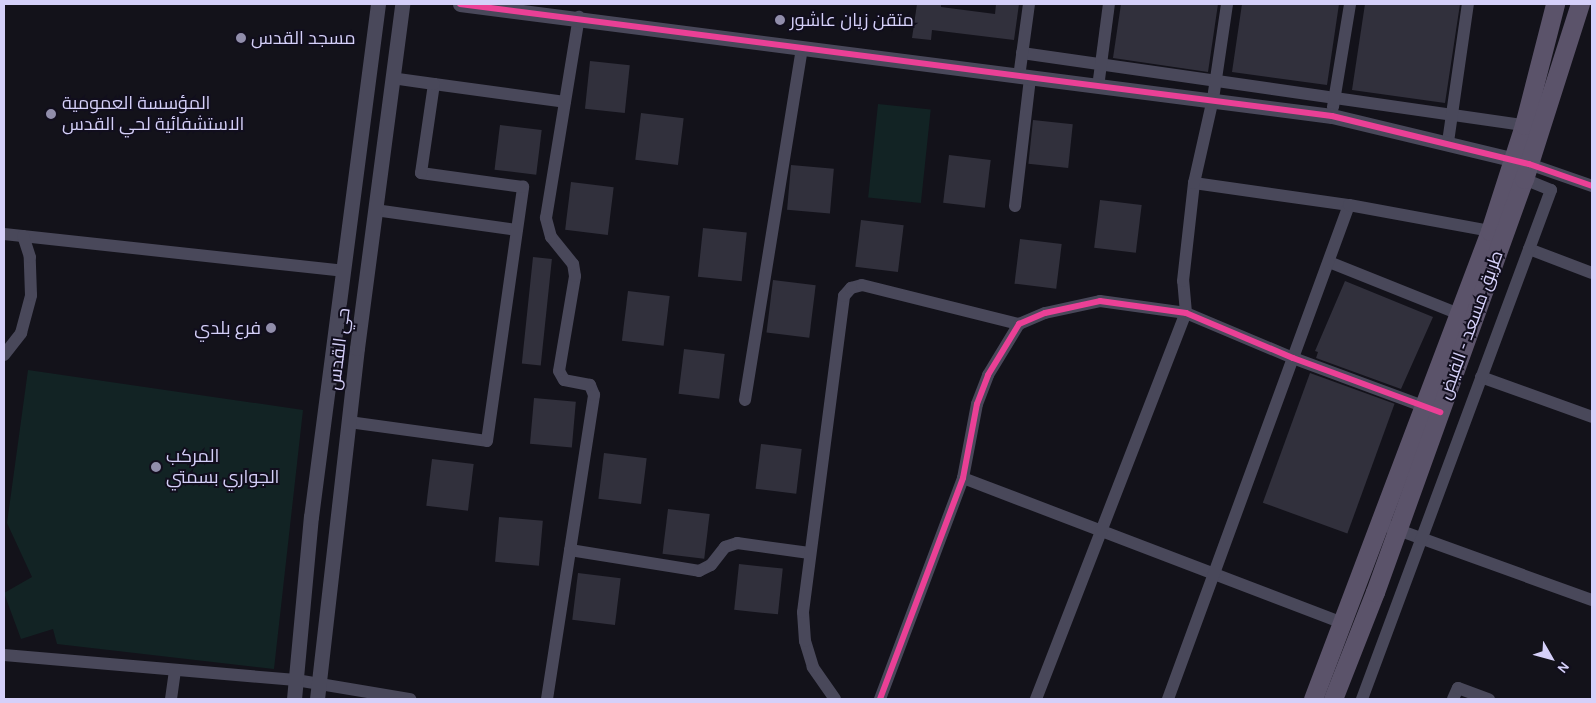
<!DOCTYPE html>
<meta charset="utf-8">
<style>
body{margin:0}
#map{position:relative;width:1596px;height:703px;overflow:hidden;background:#13121a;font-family:Karla,Cairo,sans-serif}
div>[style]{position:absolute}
.green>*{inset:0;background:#122324;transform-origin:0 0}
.building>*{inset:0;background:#31303c;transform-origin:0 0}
.minor>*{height:12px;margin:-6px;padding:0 6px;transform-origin:6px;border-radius:6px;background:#49485a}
.tertiary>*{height:15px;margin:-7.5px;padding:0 7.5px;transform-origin:7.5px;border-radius:7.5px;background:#49485a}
.primary>*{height:19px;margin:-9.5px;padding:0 9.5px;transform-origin:9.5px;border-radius:9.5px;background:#5b536a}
.cycleway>*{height:6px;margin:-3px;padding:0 3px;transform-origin:3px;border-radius:3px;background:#ea4096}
.dots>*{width:14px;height:14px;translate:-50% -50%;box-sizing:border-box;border:2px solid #110e1d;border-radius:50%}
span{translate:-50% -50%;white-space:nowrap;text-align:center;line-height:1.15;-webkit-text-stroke:4px #110e1d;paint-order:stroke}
.poi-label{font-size:18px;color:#d5d0f9}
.left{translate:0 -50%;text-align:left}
.right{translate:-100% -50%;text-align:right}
.street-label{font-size:18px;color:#d5d0f9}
.frame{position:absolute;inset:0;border:5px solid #d5d0f9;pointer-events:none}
.north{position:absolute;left:1526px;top:633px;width:50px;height:50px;-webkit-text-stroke:4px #110e1d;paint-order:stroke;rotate:128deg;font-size:14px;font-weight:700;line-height:20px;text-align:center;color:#d5d0f9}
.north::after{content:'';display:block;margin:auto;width:18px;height:22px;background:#d5d0f9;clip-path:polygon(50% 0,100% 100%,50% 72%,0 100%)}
</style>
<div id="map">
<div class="green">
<div style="left:878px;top:104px;width:53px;height:94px;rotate:6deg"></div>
<div style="clip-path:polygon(28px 370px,303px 410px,274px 669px,57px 644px,53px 629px,21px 639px,4px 593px,32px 577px,7px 523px)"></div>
</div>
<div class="building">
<div style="clip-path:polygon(917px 4px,941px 4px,941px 7px,995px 14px,996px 4px,1019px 4px,1014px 40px,932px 30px,931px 40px,912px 38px)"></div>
<div style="clip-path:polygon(1121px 4px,1218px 4px,1208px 72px,1113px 58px)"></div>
<div style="clip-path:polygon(1242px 4px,1339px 4px,1327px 85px,1232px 72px)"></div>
<div style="clip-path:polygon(1365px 4px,1460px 4px,1445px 103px,1352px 90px)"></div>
<div style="left:590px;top:61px;width:40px;height:48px;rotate:6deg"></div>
<div style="left:641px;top:113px;width:43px;height:47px;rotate:7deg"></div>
<div style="left:1033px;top:120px;width:40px;height:44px;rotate:6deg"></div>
<div style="left:500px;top:125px;width:42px;height:45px;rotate:7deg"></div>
<div style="left:949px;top:155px;width:42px;height:48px;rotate:7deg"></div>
<div style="left:791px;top:165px;width:43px;height:45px;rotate:5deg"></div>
<div style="left:571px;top:182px;width:43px;height:48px;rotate:7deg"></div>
<div style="left:1100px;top:200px;width:42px;height:48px;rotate:7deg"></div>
<div style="left:861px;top:220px;width:43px;height:47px;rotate:7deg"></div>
<div style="left:703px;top:228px;width:44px;height:49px;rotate:6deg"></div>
<div style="left:1020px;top:239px;width:42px;height:45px;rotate:7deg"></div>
<div style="left:533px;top:257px;width:19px;height:107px;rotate:6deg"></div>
<div style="left:773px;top:280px;width:43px;height:53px;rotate:7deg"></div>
<div style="clip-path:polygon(1345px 281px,1433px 317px,1401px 389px,1316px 358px,1318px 352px,1315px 351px)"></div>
<div style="left:628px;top:291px;width:42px;height:50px;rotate:7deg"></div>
<div style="left:684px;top:349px;width:41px;height:45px;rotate:7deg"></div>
<div style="left:1310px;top:373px;width:90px;height:138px;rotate:20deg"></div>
<div style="left:534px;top:398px;width:42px;height:46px;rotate:5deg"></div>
<div style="left:761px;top:444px;width:41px;height:45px;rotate:7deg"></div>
<div style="left:604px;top:453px;width:43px;height:46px;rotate:7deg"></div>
<div style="left:432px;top:459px;width:42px;height:47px;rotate:7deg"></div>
<div style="left:668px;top:509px;width:42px;height:45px;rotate:7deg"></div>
<div style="left:499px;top:517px;width:44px;height:45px;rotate:5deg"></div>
<div style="left:739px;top:564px;width:44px;height:46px;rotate:6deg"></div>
<div style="left:578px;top:573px;width:43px;height:47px;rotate:7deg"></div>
</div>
<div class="minor">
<div style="left:1022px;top:53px;width:513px;rotate:8.18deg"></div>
<div style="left:1019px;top:77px;width:74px;rotate:-82.2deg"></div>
<div style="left:434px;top:84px;width:132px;rotate:7.8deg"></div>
<div style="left:1098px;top:87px;width:84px;rotate:-82.5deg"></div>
<div style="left:1333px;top:107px;width:104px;rotate:-80.6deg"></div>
<div style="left:1448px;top:142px;width:139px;rotate:-81.8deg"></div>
<div style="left:1529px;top:164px;width:67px;rotate:19.2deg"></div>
<div style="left:1194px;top:183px;width:157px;rotate:8.1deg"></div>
<div style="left:1015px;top:206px;width:129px;rotate:-83.3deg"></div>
<div style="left:375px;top:210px;width:143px;rotate:8deg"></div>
<div style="left:4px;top:234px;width:341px;rotate:6.2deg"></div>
<div style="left:1529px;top:249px;width:67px;rotate:20.9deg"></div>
<div style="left:1329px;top:262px;width:140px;rotate:21.8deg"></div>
<div style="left:4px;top:355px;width:28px;rotate:-52deg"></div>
<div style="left:21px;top:333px;width:39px;rotate:-75deg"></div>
<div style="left:31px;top:295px;width:38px;rotate:-92deg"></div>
<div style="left:30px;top:257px;width:22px;rotate:-108deg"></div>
<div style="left:1481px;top:377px;width:118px;rotate:19.8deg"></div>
<div style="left:745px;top:400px;width:357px;rotate:-80.8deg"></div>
<div style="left:349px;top:422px;width:139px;rotate:7.8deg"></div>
<div style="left:487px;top:441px;width:257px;rotate:-81.9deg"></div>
<div style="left:523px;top:187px;width:103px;rotate:-172.2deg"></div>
<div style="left:421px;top:173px;width:90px;rotate:-81.7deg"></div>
<div style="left:434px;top:84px;width:42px;rotate:-171.9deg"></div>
<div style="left:963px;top:478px;width:406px;rotate:20.9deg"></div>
<div style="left:1390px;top:527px;width:215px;rotate:19.9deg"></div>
<div style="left:570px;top:550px;width:131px;rotate:9.2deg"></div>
<div style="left:699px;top:571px;width:13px;rotate:-27deg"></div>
<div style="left:711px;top:565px;width:23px;rotate:-52deg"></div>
<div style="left:725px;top:547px;width:13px;rotate:-18deg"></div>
<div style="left:737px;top:543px;width:73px;rotate:7.9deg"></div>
<div style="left:4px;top:655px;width:293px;rotate:4.9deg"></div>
<div style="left:296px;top:680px;width:116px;rotate:9.5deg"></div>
<div style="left:171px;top:699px;width:29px;rotate:-82deg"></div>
<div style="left:547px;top:699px;width:308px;rotate:-81.2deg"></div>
<div style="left:594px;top:395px;width:11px;rotate:-112deg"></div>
<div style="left:590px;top:385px;width:26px;rotate:-169deg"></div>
<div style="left:564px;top:380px;width:10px;rotate:-119deg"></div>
<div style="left:559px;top:371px;width:96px;rotate:-80.4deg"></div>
<div style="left:575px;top:276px;width:12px;rotate:-99deg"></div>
<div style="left:573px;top:264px;width:35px;rotate:-129deg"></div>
<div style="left:551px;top:237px;width:20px;rotate:-105deg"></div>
<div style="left:546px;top:218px;width:204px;rotate:-80.7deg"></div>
<div style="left:835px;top:699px;width:39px;rotate:-125deg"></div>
<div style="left:813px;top:667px;width:27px;rotate:-107deg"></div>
<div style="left:805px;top:641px;width:29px;rotate:-94deg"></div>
<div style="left:803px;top:612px;width:319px;rotate:-82.6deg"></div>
<div style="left:844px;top:296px;width:11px;rotate:-49deg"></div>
<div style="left:851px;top:288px;width:11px;rotate:-15deg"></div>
<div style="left:862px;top:285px;width:162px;rotate:14deg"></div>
<div style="left:880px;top:699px;width:236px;rotate:-69.4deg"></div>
<div style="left:963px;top:478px;width:75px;rotate:-79.3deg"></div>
<div style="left:977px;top:404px;width:31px;rotate:-69deg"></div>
<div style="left:988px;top:375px;width:60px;rotate:-58.7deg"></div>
<div style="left:1019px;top:324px;width:28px;rotate:-23deg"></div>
<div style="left:1045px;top:313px;width:56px;rotate:-12.3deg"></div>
<div style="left:1100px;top:301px;width:87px;rotate:7.9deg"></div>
<div style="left:1186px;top:313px;width:116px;rotate:22.8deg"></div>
<div style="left:1293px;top:358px;width:147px;rotate:20.3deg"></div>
<div style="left:1036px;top:699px;width:414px;rotate:-68.8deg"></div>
<div style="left:1186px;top:313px;width:32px;rotate:-95deg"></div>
<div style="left:1183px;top:281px;width:99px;rotate:-83.6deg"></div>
<div style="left:1194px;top:183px;width:86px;rotate:-77.3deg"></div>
<div style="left:1213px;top:99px;width:96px;rotate:-81.6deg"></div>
<div style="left:1168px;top:699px;width:526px;rotate:-69.88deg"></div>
<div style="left:1349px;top:205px;width:143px;rotate:10.4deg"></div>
<div style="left:1362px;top:699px;width:543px;rotate:-69.63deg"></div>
<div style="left:1551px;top:190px;width:29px;rotate:-158deg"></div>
<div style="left:1453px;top:699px;width:12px;rotate:-66deg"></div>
<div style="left:1458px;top:688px;width:33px;rotate:20deg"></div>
</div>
<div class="tertiary">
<div style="left:460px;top:4px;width:879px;rotate:7.32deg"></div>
<div style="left:1332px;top:116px;width:196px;rotate:13.5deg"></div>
<div style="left:294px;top:699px;width:183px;rotate:-84.7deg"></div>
<div style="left:311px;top:517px;width:517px;rotate:-82.56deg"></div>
<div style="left:317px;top:699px;width:353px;rotate:-83.5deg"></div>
<div style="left:357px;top:348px;width:347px;rotate:-82.5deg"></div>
</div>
<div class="primary">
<div style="left:1313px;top:699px;width:500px;rotate:-69.28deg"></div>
<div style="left:1490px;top:231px;width:111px;rotate:-72.2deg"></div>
<div style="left:1524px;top:125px;width:125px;rotate:-75.6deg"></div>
<div style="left:1333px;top:699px;width:115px;rotate:-68.6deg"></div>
<div style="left:1375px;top:592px;width:439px;rotate:-70.2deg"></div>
<div style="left:1524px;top:179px;width:184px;rotate:-72.3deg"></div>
</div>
<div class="cycleway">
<div style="left:460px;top:4px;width:879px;rotate:7.32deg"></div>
<div style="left:1332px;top:116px;width:203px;rotate:13.7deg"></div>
<div style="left:1529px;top:164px;width:67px;rotate:19.2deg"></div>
<div style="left:880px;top:699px;width:236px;rotate:-69.4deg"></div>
<div style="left:963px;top:478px;width:75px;rotate:-79.3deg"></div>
<div style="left:977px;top:404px;width:31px;rotate:-69deg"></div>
<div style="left:988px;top:375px;width:60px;rotate:-58.7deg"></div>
<div style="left:1019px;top:324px;width:28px;rotate:-23deg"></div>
<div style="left:1045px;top:313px;width:56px;rotate:-12.3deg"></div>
<div style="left:1100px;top:301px;width:87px;rotate:7.9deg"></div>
<div style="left:1186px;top:313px;width:116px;rotate:22.8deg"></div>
<div style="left:1293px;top:358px;width:157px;rotate:20.2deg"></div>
</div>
<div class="dots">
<div style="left:780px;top:20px;background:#918eab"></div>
<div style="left:241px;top:38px;background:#918eab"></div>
<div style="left:51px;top:114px;background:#918eab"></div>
<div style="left:271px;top:328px;background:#918eab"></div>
<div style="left:156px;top:467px;background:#918eab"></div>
</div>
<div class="poi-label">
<span class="left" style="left:790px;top:20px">متقن زيان عاشور</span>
<span class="left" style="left:251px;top:38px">مسجد القدس</span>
<span class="left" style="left:62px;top:114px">المؤسسة العمومية<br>الاستشفائية لحي القدس</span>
<span class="right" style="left:261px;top:328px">فرع بلدي</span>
<span class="left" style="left:166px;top:467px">المركب<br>الجواري بسمتي</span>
</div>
<div class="street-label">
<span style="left:1471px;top:325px;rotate:-70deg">طريق مسعد - الفيض</span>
<span style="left:339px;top:349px;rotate:-83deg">حي القدس</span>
</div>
<div class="frame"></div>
<div class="north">N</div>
</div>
